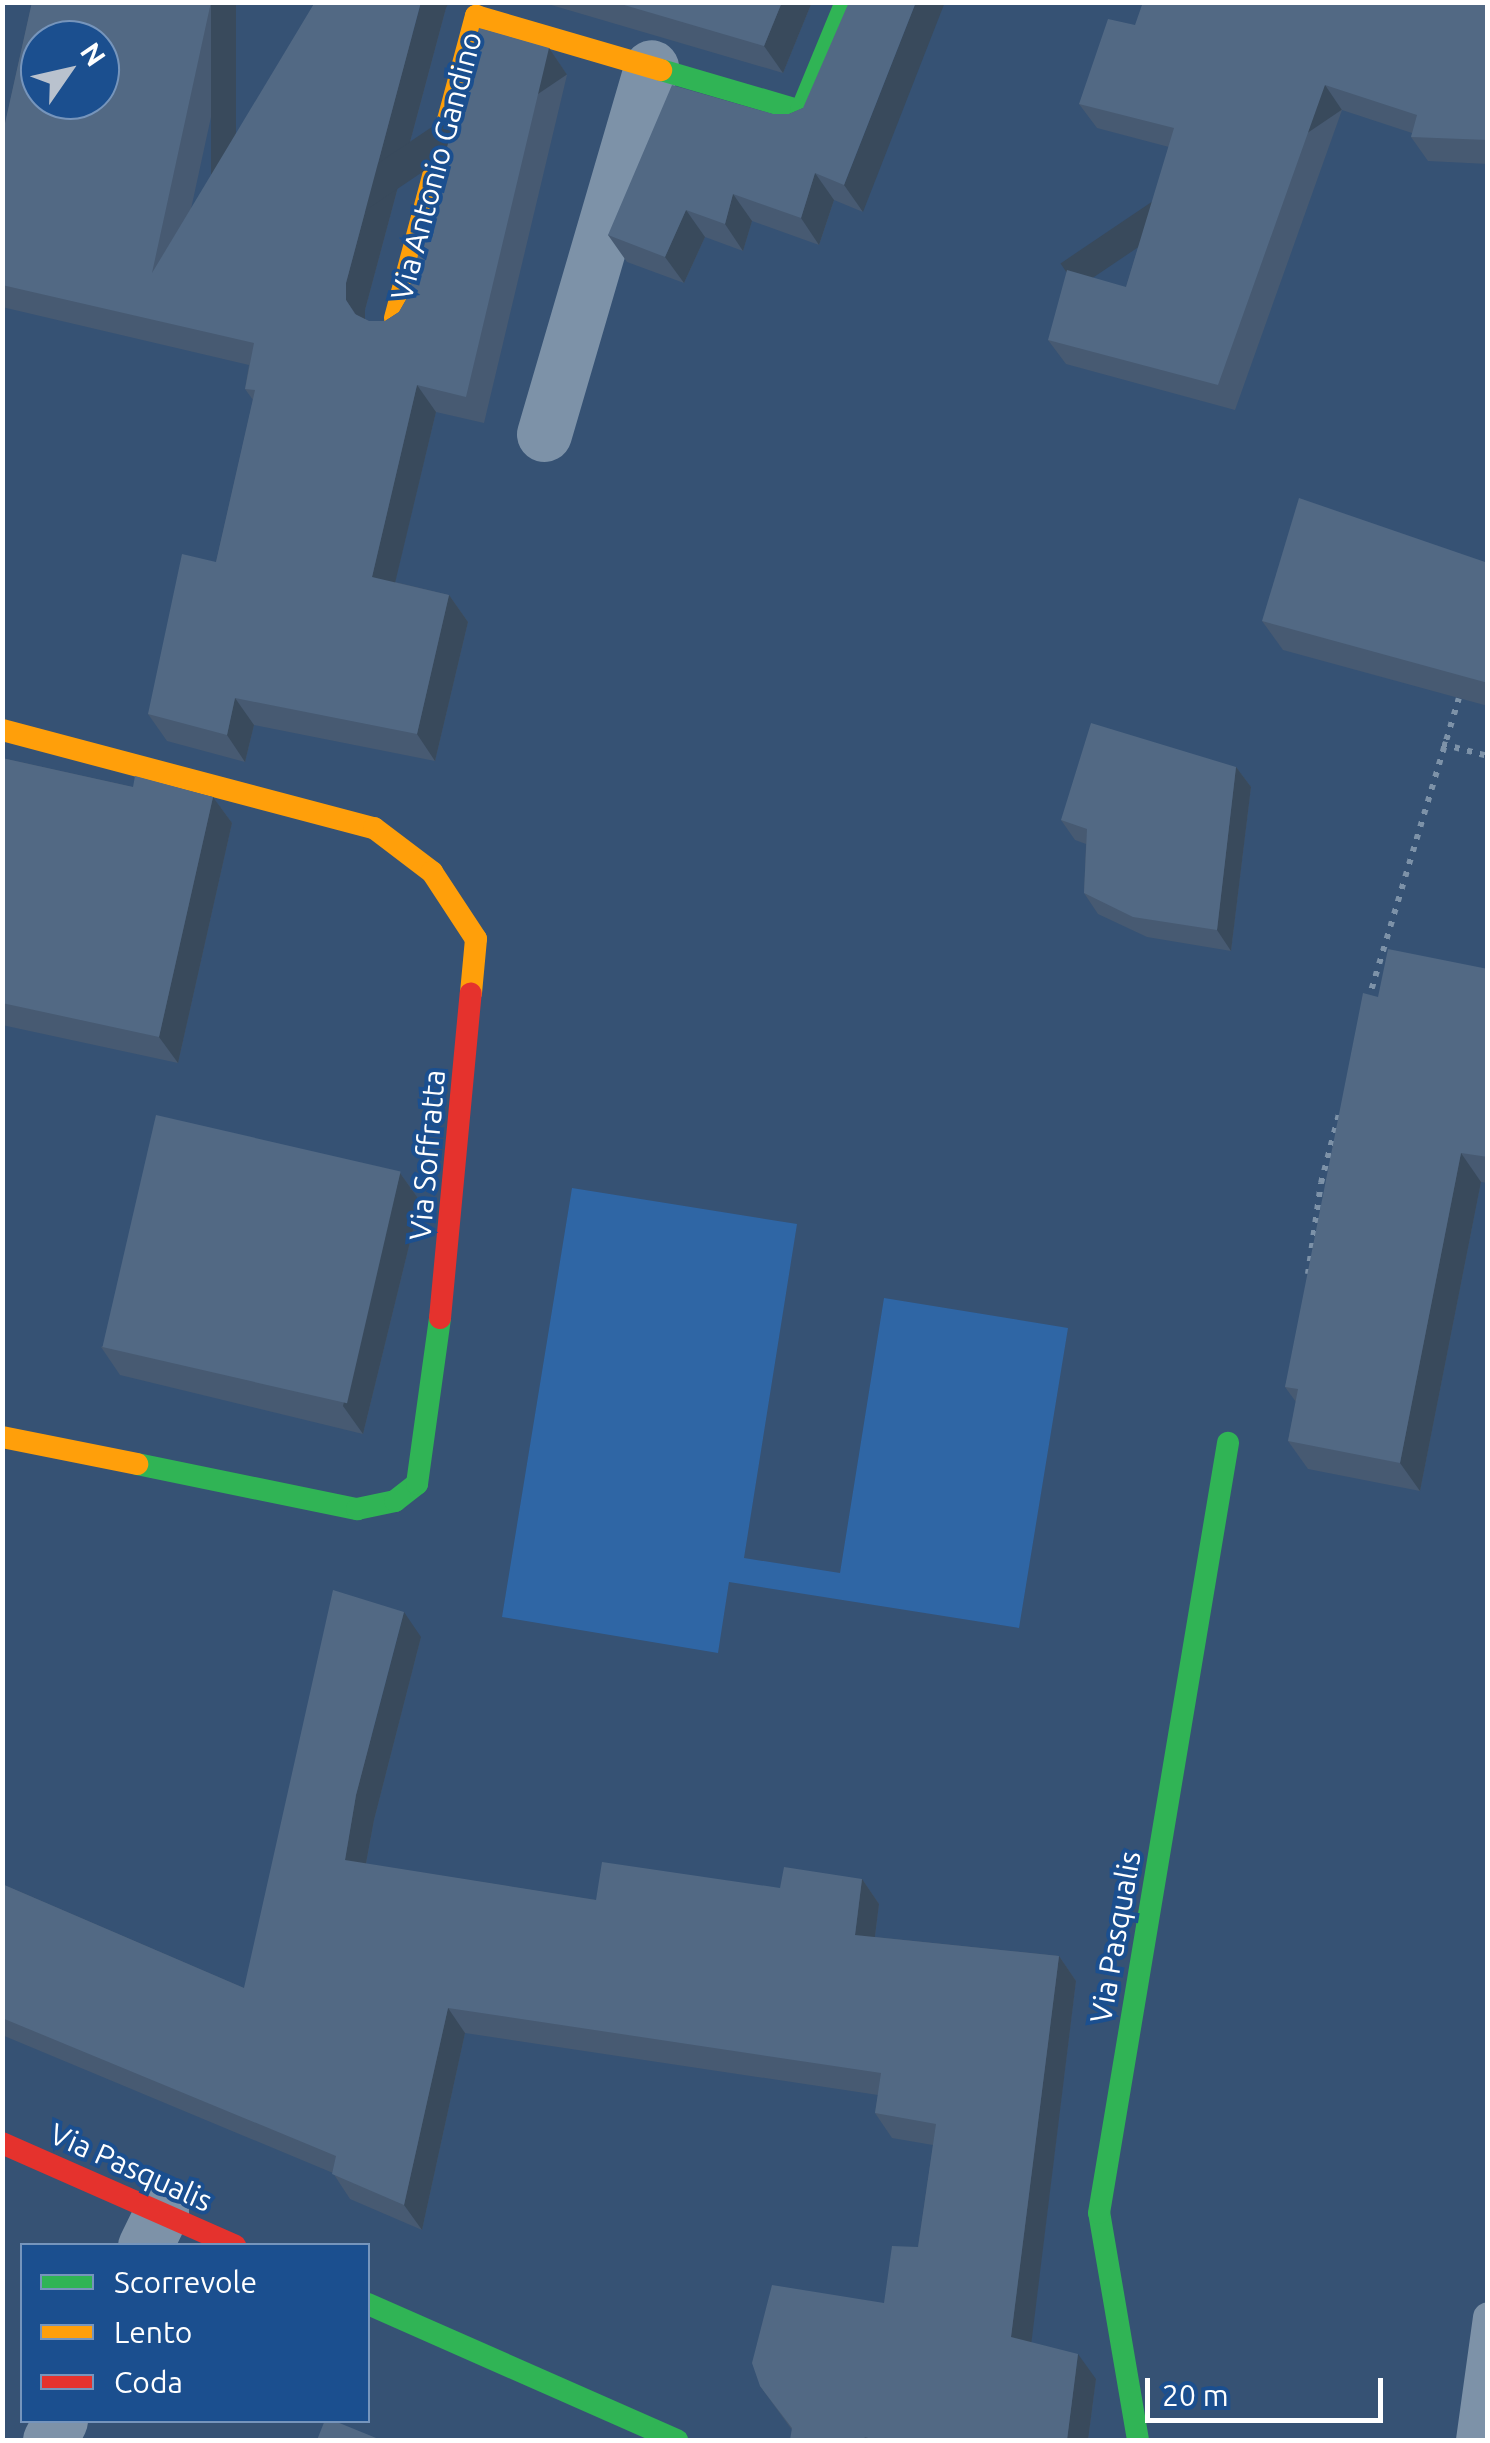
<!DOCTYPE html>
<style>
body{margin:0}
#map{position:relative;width:1490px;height:2443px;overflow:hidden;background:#365274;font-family:Ubuntu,sans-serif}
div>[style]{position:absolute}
.green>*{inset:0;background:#2f66a5}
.path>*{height:6px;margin-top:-3px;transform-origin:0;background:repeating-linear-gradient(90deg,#7d92a8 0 5px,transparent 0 13px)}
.lane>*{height:30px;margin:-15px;padding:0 15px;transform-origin:15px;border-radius:15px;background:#7d92a8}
.street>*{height:55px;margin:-27.5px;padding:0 27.5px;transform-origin:27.5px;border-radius:27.5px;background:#7d92a8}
.fast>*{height:22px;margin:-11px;padding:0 11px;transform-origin:11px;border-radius:11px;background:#30b455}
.slow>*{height:22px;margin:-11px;padding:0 11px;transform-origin:11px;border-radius:11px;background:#ff9f0a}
.jam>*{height:22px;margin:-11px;padding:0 11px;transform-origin:11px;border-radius:11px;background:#e5322d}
.wall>*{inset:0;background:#475a72}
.shaded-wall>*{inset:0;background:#394a5c;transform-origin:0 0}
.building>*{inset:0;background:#526984;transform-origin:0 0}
span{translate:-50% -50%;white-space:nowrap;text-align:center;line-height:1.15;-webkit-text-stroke:8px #1b4f8f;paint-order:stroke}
.street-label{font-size:30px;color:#fff}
.frame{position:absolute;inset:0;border:5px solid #fff;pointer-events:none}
.legend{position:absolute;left:20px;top:2243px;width:350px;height:180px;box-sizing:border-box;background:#1b4f8f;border:2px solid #7695bc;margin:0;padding:12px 18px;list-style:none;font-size:30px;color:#fff}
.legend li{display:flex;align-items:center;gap:20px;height:50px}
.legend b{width:50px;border:2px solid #7695bc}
.north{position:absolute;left:20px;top:20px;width:100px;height:100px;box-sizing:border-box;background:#1b4f8f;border:2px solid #7695bc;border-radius:50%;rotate:56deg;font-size:28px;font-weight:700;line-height:40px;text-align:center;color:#fff}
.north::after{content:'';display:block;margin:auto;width:35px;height:45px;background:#b9c2ce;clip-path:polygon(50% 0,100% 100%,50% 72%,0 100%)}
.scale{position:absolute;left:1145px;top:2378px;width:238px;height:45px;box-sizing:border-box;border:5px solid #fff;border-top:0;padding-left:12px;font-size:30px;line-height:35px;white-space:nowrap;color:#fff;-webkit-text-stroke:8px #1b4f8f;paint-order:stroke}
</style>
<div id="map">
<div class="green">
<div style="clip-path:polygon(572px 1188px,797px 1224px,744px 1558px,840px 1573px,884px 1298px,1068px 1328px,1019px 1628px,729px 1582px,718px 1653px,502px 1617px)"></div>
</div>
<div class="path">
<div style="left:1442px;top:744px;width:48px;rotate:14.6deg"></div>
<div style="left:1368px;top:1001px;width:316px;rotate:-73.3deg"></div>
<div style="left:1308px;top:1274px;width:92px;rotate:-81.9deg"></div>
<div style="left:1321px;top:1183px;width:75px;rotate:-75.4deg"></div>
</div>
<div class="lane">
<div style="left:1471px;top:2440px;width:124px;rotate:-82.1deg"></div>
</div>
<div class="street">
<div style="left:544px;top:434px;width:382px;rotate:-73.7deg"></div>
<div style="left:145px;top:2246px;width:37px;rotate:-64deg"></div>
<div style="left:50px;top:2440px;width:22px;rotate:-63deg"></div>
</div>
<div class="fast">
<div style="left:661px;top:70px;width:146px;rotate:16.3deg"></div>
<div style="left:801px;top:111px;width:118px;rotate:-67.6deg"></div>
<div style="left:137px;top:1464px;width:225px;rotate:11.6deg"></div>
<div style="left:357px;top:1509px;width:39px;rotate:-12deg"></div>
<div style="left:395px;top:1501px;width:28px;rotate:-38deg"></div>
<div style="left:417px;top:1484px;width:168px;rotate:-82.1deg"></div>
<div style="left:368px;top:2304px;width:338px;rotate:23.8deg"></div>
<div style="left:1138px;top:2440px;width:230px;rotate:-99.7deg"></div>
<div style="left:1099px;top:2213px;width:781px;rotate:-80.49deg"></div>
</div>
<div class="slow">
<div style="left:395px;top:318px;width:313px;rotate:-75deg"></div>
<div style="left:476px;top:16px;width:193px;rotate:16.3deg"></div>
<div style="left:2px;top:730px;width:385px;rotate:14.8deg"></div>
<div style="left:374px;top:828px;width:73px;rotate:37.2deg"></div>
<div style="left:432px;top:872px;width:80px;rotate:56.7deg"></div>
<div style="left:476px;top:939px;width:54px;rotate:95.3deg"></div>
<div style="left:2px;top:1437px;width:138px;rotate:11.3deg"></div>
</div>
<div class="jam">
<div style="left:440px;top:1318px;width:326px;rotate:-84.6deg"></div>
<div style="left:2px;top:2143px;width:255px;rotate:23.8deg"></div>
</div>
<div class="wall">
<div style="clip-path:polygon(32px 2px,236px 2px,191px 209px,446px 8px,365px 310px,365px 319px,369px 321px,385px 321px,399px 312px,549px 48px,567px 75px,484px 423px,436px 412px,395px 582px,449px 595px,468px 622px,435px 761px,254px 725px,245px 762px,167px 741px,148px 714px,216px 562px,253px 400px,245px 389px,249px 365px,2px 307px,2px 137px)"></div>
<div style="clip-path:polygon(541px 2px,812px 2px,783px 73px)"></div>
<div style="clip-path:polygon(1488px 2px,1488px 164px,1428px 161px,1411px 137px,1412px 133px,1342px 110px,1235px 410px,1066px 364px,1048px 340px,1126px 287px,1169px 147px,1097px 128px,1079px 104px,1135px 25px)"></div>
<div style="clip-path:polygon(803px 108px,863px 212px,834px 200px,819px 245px,752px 221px,743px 251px,705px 237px,684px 283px,627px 262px,608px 235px,773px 114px,789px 114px)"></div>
<div style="clip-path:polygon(1488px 563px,1488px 706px,1283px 650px,1262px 621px)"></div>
<div style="clip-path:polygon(2px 758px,133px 787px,213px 797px,232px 823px,178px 1063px,2px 1025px)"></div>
<div style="clip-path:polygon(1236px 767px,1251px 787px,1231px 951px,1147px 937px,1098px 914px,1084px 893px,1086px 844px,1075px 840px,1061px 820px)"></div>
<div style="clip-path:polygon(1488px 969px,1488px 1183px,1481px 1182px,1420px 1491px,1308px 1469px,1288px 1441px,1296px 1402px,1285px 1387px,1378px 997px)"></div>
<div style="clip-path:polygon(400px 1173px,420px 1201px,363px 1434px,120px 1375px,101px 1347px)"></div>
<div style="clip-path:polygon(421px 1637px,374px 1820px,366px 1864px,596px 1900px,780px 1888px,862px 1879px,879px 1904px,875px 1937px,1059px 1956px,1076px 1981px,1031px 2342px,1096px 2379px,1088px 2440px,790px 2440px,792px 2430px,760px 2386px,884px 2303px,918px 2247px,933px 2145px,892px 2138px,875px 2113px,878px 2095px,465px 2033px,422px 2230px,350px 2199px,333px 2173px,2px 2035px,2px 1884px,244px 1988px)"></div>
</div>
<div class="shaded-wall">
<div style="left:211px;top:2px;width:25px;height:277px"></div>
<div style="clip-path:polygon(421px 2px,449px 2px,446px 8px,365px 310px,365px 327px,374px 341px,346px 300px,346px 283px)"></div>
<div style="clip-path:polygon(782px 2px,812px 2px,783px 73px,764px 46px)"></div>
<div style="clip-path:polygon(916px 2px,945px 2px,863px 212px,844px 185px)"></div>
<div style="left:549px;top:48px;width:32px;height:359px;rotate:56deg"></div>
<div style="left:1325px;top:85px;width:30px;height:319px;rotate:56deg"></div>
<div style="clip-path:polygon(815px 173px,834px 200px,819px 245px,801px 218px)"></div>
<div style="clip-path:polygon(733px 194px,752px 221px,743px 251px,725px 224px)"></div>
<div style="clip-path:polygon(686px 210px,705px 237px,684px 283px,665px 257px)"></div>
<div style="clip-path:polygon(417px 385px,436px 412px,390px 604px,372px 577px)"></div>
<div style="clip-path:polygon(449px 595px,468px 622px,435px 761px,417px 734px)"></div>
<div style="clip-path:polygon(235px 698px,254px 725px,245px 762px,227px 735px)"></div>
<div style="clip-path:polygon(1236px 767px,1251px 787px,1231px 951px,1217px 930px)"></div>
<div style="clip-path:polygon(213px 797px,232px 823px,178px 1063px,159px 1037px)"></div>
<div style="clip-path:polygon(1461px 1153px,1481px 1182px,1420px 1491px,1400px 1463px)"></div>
<div style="clip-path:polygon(400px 1173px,420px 1201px,363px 1434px,343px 1406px)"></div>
<div style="clip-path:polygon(404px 1612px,421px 1637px,374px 1820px,362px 1885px,345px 1860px,356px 1795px)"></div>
<div style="clip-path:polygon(862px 1879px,879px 1904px,872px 1960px,855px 1935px)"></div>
<div style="clip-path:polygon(1059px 1956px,1076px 1981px,1029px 2362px,1011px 2337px)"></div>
<div style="clip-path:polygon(448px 2008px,465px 2033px,422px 2230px,404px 2205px)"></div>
<div style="clip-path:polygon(1078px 2354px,1096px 2379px,1088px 2440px,1067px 2440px)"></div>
</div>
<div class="building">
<div style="clip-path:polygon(evenodd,32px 2px,211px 2px,152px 273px,315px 2px,421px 2px,346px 283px,346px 300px,355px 314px,369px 321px,385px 321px,399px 312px,406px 300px,479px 28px,549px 48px,466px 397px,417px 385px,372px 577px,449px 595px,417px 734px,235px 698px,227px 735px,148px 714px,182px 554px,216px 562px,255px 390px,245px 389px,254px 343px,2px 285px,2px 137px,32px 2px,40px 40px,100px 40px,100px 100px,40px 100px,40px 40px)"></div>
<div style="clip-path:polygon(614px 2px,782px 2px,764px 46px)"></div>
<div style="clip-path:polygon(849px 2px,916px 2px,844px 185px,815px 173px,801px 218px,733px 194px,725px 224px,686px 210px,665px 257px,608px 235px,672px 85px,773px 114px,789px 114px,803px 108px)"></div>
<div style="clip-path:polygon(1143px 2px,1488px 2px,1488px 140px,1411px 137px,1417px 115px,1325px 85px,1218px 385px,1048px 340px,1067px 270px,1126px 287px,1174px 128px,1079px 104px,1108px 19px,1135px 25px)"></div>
<div style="clip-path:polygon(1299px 498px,1488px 563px,1488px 683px,1262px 621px)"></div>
<div style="clip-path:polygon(1091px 723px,1236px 767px,1217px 930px,1133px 917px,1084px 893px,1087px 829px,1061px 820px)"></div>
<div style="clip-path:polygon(2px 758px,133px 787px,135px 776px,213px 797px,159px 1037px,2px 1003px)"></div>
<div style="clip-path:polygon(1388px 949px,1488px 969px,1488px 1157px,1461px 1153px,1400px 1463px,1288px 1441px,1298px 1389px,1285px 1387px,1363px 993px,1378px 997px)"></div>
<div style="left:156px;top:1115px;width:251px;height:238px;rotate:13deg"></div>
<div style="clip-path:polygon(333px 1590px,404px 1612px,356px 1795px,345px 1860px,596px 1900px,602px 1862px,780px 1888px,784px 1867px,862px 1879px,855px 1935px,1059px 1956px,1011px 2337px,1078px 2354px,1067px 2440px,875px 2440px,865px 2437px,863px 2440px,790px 2440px,792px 2428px,760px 2386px,752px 2363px,772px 2285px,884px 2303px,892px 2246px,918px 2247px,936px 2124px,875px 2113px,881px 2073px,448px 2008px,404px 2205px,332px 2174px,336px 2156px,2px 2018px,2px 1884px,244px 1988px)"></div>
<div style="clip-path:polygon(325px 2420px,332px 2420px,381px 2440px,317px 2440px)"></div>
</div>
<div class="street-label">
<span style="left:436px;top:166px;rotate:-75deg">Via Antonio Gandino</span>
<span style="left:427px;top:1155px;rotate:-85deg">Via Soffratta</span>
<span style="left:1115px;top:1937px;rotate:-80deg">Via Pasqualis</span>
<span style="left:131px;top:2167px;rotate:24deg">Via Pasqualis</span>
</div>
<div class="frame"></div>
<ul class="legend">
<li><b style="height:12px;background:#30b455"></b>Scorrevole</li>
<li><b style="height:12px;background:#ff9f0a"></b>Lento</li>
<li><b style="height:12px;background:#e5322d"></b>Coda</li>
</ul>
<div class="north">N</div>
<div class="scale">20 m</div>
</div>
